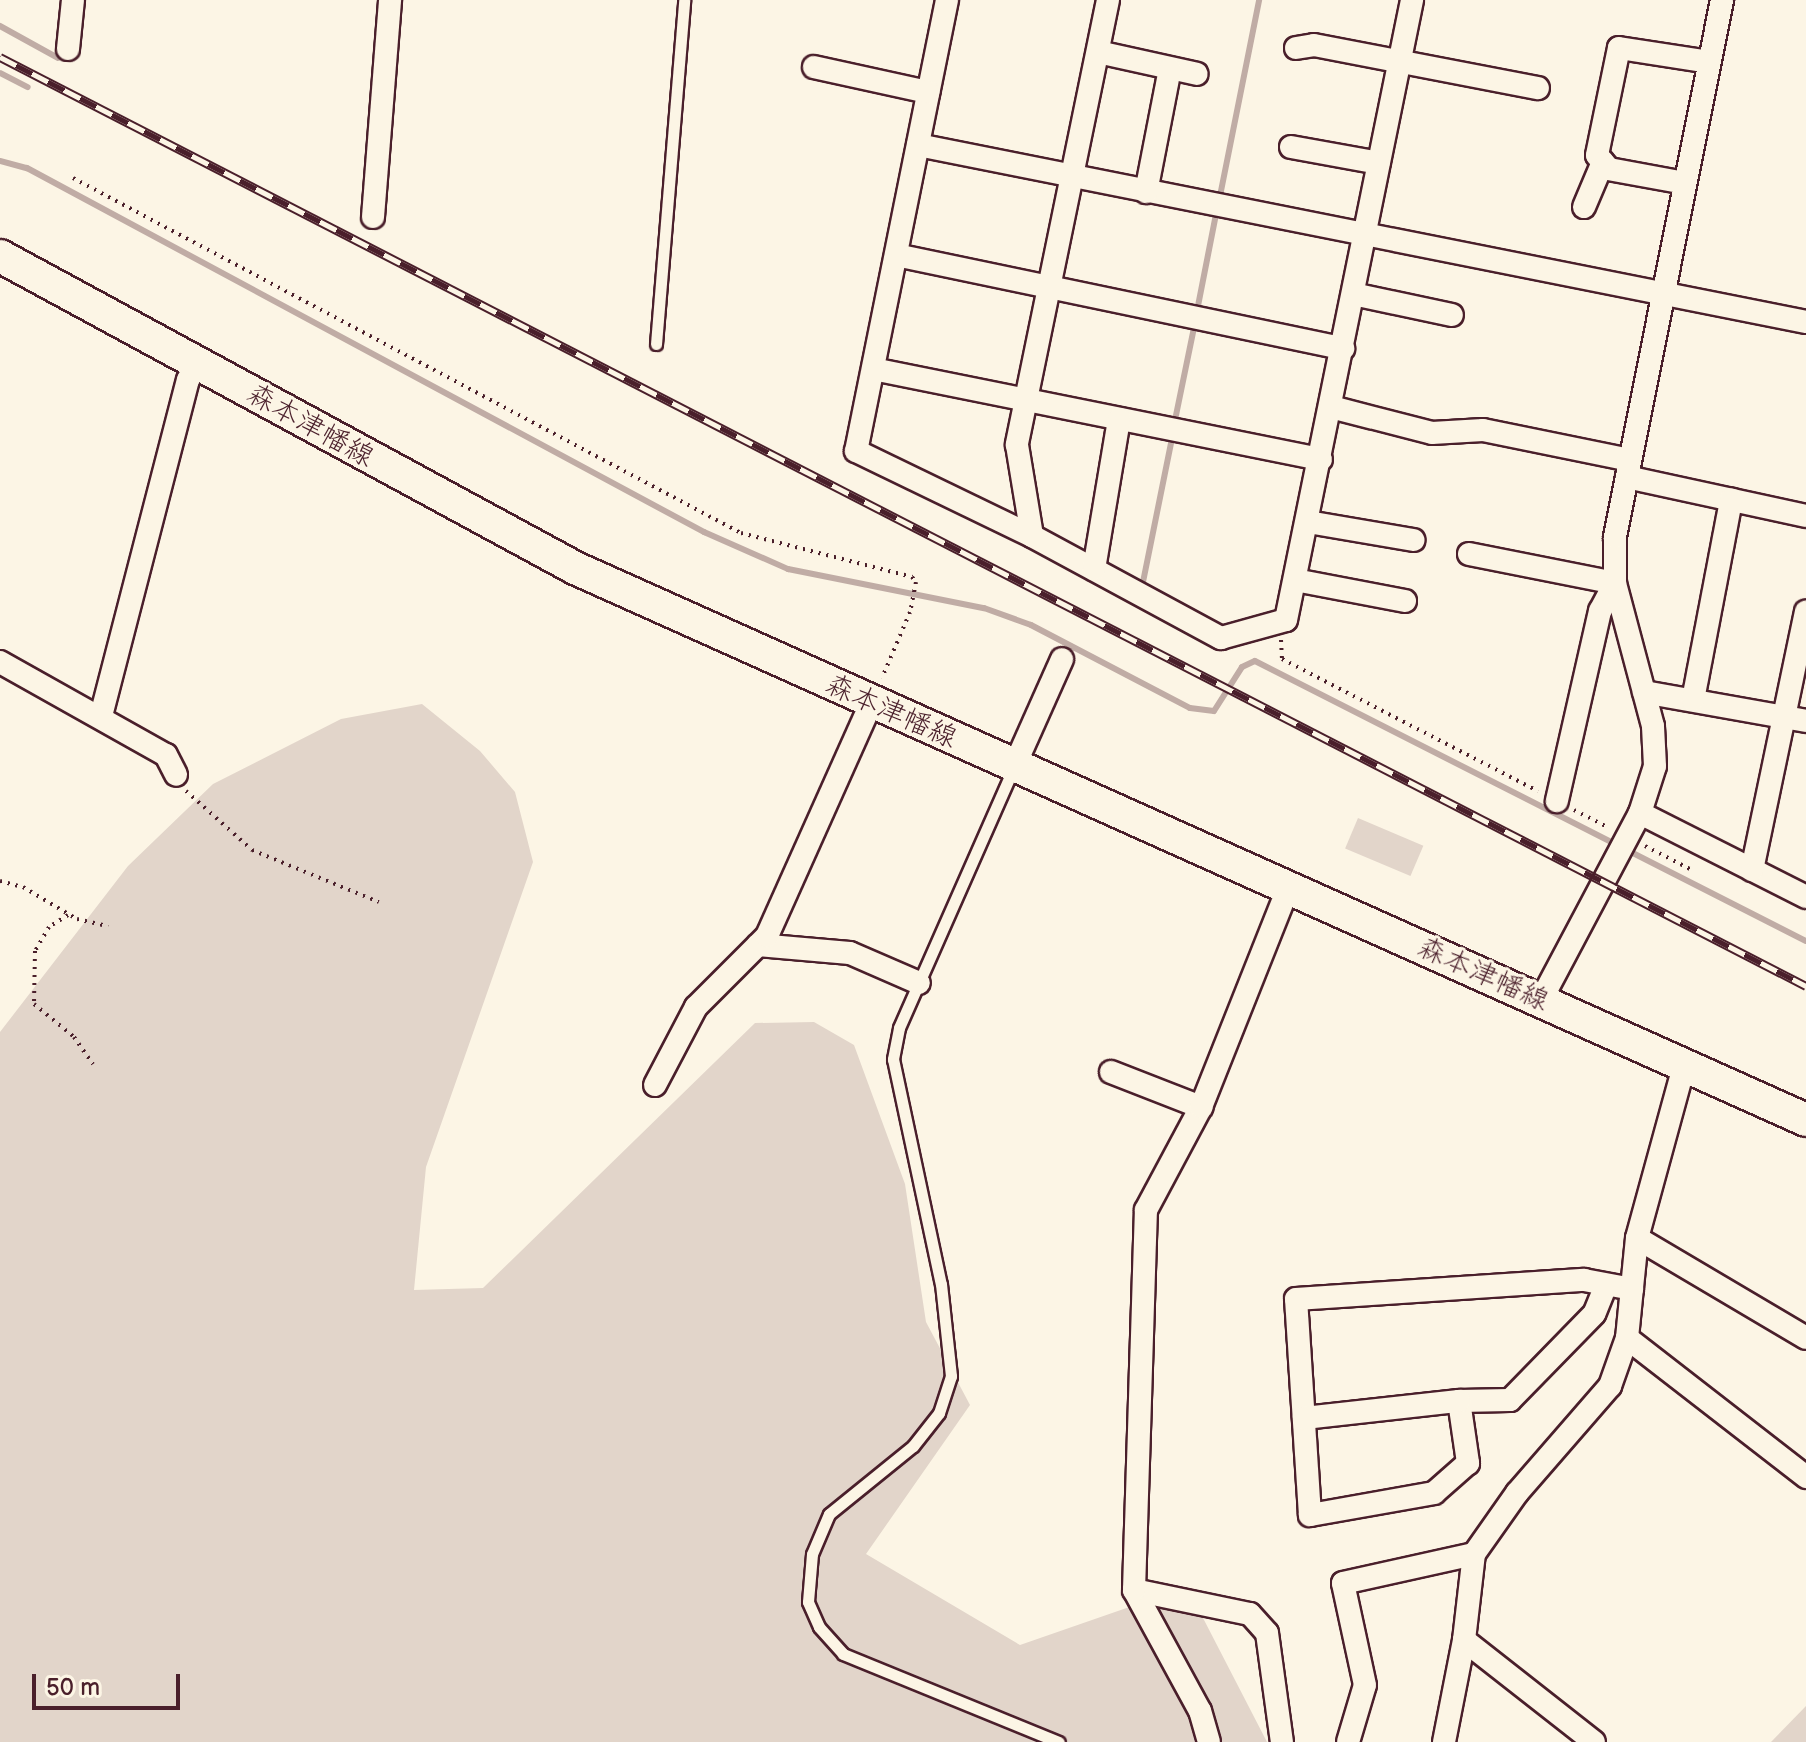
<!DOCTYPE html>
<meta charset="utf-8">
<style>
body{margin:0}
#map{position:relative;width:1806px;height:1742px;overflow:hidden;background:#fcf5e5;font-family:"Balsamiq Sans","Klee One",sans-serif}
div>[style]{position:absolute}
.green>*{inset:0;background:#e2d5ca;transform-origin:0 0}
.stream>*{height:6px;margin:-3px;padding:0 3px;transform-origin:3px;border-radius:3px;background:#c0aca5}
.path>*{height:4px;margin-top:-2px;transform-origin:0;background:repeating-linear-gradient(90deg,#4a1f2b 0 2px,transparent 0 8px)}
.roads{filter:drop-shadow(2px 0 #4a1f2b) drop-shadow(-2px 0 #4a1f2b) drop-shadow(0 2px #4a1f2b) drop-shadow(0 -2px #4a1f2b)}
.lane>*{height:11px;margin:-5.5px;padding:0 5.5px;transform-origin:5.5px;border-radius:5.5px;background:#fcf5e5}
.street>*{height:22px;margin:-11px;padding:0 11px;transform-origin:11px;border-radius:11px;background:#fcf5e5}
.secondary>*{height:32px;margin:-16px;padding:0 16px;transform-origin:16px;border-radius:16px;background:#fcf5e5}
.rail>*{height:9px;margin-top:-4.5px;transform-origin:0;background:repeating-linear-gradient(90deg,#fcf5e5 0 18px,#4a1f2b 0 36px);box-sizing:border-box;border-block:2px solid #4a1f2b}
span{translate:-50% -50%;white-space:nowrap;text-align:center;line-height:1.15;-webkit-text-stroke:6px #fcf5e5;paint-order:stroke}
.street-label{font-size:28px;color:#4a1f2b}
.scale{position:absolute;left:32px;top:1674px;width:148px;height:36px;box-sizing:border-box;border:4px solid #4a1f2b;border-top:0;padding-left:10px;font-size:24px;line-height:28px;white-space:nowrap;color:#4a1f2b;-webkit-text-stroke:6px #fcf5e5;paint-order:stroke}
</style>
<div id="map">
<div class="green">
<div style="clip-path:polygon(422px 704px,480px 751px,515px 792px,533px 862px,426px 1167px,414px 1290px,483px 1288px,755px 1023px,814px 1022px,854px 1045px,905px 1184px,926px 1322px,970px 1405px,866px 1554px,1020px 1645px,1187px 1587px,1267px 1742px,0 1742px,0 1032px,128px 866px,213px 784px,341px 719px)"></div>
<div style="left:1358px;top:818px;width:71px;height:33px;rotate:23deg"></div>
<div style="clip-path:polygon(1806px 1706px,1806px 1742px,1771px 1742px)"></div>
</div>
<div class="stream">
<div style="left:0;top:26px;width:66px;rotate:28.9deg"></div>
<div style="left:0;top:73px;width:31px;rotate:27deg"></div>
<div style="left:0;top:161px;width:28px;rotate:15deg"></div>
<div style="left:27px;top:168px;width:769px;rotate:28.27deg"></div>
<div style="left:704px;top:532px;width:92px;rotate:23.8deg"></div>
<div style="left:788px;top:569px;width:200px;rotate:11.3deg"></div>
<div style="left:984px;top:608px;width:50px;rotate:19.9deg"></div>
<div style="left:1031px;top:625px;width:179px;rotate:27.6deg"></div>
<div style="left:1190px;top:708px;width:24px;rotate:7deg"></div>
<div style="left:1214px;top:711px;width:52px;rotate:-57.5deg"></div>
<div style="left:1242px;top:667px;width:14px;rotate:-25deg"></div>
<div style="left:1255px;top:661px;width:618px;rotate:26.94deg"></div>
<div style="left:1219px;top:201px;width:205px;rotate:-78.7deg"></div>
<div style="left:1197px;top:311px;width:104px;rotate:-78.9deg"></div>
<div style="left:1174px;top:425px;width:104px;rotate:-78.4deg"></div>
<div style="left:1142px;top:587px;width:157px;rotate:-78.6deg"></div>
</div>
<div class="path">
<div style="left:73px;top:178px;width:756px;rotate:27.99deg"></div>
<div style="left:741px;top:533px;width:177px;rotate:14.4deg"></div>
<div style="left:912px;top:577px;width:6px;rotate:51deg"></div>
<div style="left:916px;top:582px;width:31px;rotate:101deg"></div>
<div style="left:910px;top:612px;width:72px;rotate:113deg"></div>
<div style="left:1281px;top:640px;width:19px;rotate:87deg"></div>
<div style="left:1282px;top:659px;width:288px;rotate:27.3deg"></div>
<div style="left:186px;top:791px;width:89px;rotate:41.8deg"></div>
<div style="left:252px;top:850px;width:137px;rotate:22.3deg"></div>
<div style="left:1574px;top:810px;width:39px;rotate:27deg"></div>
<div style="left:1645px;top:846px;width:51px;rotate:27.1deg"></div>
<div style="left:0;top:881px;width:24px;rotate:15deg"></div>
<div style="left:23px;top:887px;width:63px;rotate:30.7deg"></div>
<div style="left:77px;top:919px;width:32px;rotate:13deg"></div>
<div style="left:68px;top:915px;width:22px;rotate:148deg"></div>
<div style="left:49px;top:927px;width:28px;rotate:120deg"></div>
<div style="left:35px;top:951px;width:53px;rotate:91.1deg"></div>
<div style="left:34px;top:1004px;width:52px;rotate:39.5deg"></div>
<div style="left:74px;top:1037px;width:33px;rotate:55deg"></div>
</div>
<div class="roads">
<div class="lane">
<div style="left:656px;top:344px;width:345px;rotate:-85.3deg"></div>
<div style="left:1014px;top:767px;width:285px;rotate:113.8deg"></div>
<div style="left:899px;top:1028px;width:32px;rotate:101deg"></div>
<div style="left:893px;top:1059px;width:230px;rotate:78deg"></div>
<div style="left:941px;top:1284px;width:93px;rotate:83.8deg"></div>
<div style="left:951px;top:1376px;width:39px;rotate:108deg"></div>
<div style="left:939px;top:1413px;width:42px;rotate:128.2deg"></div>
<div style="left:913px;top:1446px;width:108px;rotate:141deg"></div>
<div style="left:829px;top:1514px;width:43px;rotate:113deg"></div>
<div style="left:812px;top:1554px;width:48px;rotate:94.8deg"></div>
<div style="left:808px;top:1602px;width:27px;rotate:66deg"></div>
<div style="left:819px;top:1627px;width:36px;rotate:48deg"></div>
<div style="left:843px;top:1654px;width:233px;rotate:22.2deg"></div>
</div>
<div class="street">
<div style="left:947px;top:0;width:460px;rotate:101.4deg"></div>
<div style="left:856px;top:451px;width:195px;rotate:25.8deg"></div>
<div style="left:1108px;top:0;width:454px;rotate:101.6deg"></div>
<div style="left:1017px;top:445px;width:92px;rotate:80.6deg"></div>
<div style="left:1032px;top:536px;width:215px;rotate:28.4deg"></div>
<div style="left:1221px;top:638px;width:67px;rotate:-15.5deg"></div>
<div style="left:1286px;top:620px;width:633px;rotate:-78.51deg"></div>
<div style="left:1296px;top:48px;width:18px;rotate:-9deg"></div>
<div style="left:1314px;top:45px;width:228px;rotate:10.9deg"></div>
<div style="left:68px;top:49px;width:49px;rotate:-84.2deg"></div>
<div style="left:1098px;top:52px;width:101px;rotate:12.5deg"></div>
<div style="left:814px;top:67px;width:117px;rotate:12.4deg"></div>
<div style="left:918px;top:145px;width:905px;rotate:11.27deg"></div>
<div style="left:1291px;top:147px;width:89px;rotate:10.3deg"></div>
<div style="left:1685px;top:183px;width:77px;rotate:-169.6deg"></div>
<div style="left:1609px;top:169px;width:18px;rotate:-131deg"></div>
<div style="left:1597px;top:155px;width:109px;rotate:-78.4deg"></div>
<div style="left:1619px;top:48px;width:91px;rotate:8.8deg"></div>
<div style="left:1146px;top:192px;width:125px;rotate:-79deg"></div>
<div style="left:1584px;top:207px;width:49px;rotate:-67.1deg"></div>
<div style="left:373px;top:217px;width:218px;rotate:-85.5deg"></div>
<div style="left:896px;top:255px;width:457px;rotate:11.8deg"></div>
<div style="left:1353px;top:294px;width:101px;rotate:12deg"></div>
<div style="left:873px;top:369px;width:457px;rotate:11.4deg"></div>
<div style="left:1331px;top:407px;width:104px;rotate:14.4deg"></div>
<div style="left:1432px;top:433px;width:51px;rotate:-3.4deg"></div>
<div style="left:1483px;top:430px;width:150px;rotate:11.5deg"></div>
<div style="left:1627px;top:477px;width:183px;rotate:12.3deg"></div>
<div style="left:1308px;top:522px;width:107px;rotate:9.7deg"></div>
<div style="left:1469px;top:554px;width:149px;rotate:11.2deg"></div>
<div style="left:1615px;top:583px;width:32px;rotate:118deg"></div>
<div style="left:1600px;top:611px;width:195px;rotate:102.8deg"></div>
<div style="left:1094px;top:569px;width:152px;rotate:-80.5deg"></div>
<div style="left:1295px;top:580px;width:112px;rotate:10.8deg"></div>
<div style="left:0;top:662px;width:190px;rotate:29.3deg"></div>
<div style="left:166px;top:755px;width:22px;rotate:63deg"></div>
<div style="left:1644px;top:692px;width:165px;rotate:10.1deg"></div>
<div style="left:1693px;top:700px;width:204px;rotate:-79.2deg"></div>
<div style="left:101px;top:716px;width:347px;rotate:-75.5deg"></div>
<div style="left:188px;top:380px;width:18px;rotate:-61deg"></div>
<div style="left:1014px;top:767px;width:118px;rotate:-66deg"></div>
<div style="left:1640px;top:813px;width:186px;rotate:26.8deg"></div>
<div style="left:1752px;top:870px;width:264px;rotate:-78.2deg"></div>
<div style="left:758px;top:945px;width:92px;rotate:5deg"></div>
<div style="left:850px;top:953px;width:75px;rotate:23.5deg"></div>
<div style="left:1541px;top:1000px;width:212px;rotate:-62.1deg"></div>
<div style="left:1640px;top:813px;width:49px;rotate:-72.3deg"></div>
<div style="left:1655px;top:766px;width:40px;rotate:-92.9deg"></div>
<div style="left:1653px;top:726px;width:148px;rotate:-104.9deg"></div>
<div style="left:1615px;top:583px;width:46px;rotate:-90deg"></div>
<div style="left:1615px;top:537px;width:548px;rotate:-78.73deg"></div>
<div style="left:1111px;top:1072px;width:97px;rotate:21.3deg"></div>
<div style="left:655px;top:1085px;width:88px;rotate:-62.3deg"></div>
<div style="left:696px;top:1007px;width:100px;rotate:-45deg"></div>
<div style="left:767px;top:936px;width:255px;rotate:-65.9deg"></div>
<div style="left:1637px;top:1238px;width:196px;rotate:30.6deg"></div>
<div style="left:1606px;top:1285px;width:31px;rotate:112deg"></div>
<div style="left:1594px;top:1314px;width:120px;rotate:134.3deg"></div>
<div style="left:1510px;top:1400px;width:51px;rotate:178.9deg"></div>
<div style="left:1459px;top:1401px;width:63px;rotate:81.7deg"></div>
<div style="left:1468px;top:1463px;width:45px;rotate:138.6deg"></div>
<div style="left:1434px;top:1493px;width:126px;rotate:169.9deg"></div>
<div style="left:1310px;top:1515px;width:216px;rotate:-93.7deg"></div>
<div style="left:1296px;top:1299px;width:289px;rotate:-3.8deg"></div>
<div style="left:1584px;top:1280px;width:49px;rotate:10.6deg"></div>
<div style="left:1627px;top:1338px;width:227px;rotate:37.8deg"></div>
<div style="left:1304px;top:1418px;width:156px;rotate:-6.3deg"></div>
<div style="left:1134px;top:1590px;width:118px;rotate:11.7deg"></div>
<div style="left:1250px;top:1614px;width:25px;rotate:48deg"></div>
<div style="left:1267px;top:1633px;width:110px;rotate:82.2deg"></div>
<div style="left:1464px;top:1640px;width:165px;rotate:38.1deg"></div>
<div style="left:1209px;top:1742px;width:32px;rotate:-106deg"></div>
<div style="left:1200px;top:1711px;width:138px;rotate:-118.6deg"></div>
<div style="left:1134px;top:1590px;width:380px;rotate:-88.2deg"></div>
<div style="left:1146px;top:1210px;width:117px;rotate:-61.9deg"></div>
<div style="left:1201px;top:1107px;width:236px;rotate:-68.3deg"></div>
<div style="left:1348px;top:1742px;width:59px;rotate:-73.4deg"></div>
<div style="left:1365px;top:1685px;width:104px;rotate:-102.2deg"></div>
<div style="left:1343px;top:1583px;width:134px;rotate:-12.5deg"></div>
<div style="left:1444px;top:1742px;width:104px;rotate:-78.9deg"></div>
<div style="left:1464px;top:1640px;width:87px;rotate:-83.4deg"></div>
<div style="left:1474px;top:1554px;width:75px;rotate:-54.8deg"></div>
<div style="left:1517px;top:1493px;width:142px;rotate:-49deg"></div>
<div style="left:1610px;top:1386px;width:51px;rotate:-70.5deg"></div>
<div style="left:1627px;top:1338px;width:100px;rotate:-84.3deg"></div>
<div style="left:1637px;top:1238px;width:178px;rotate:-74.7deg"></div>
</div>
<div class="secondary">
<div style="left:0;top:256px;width:654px;rotate:28.48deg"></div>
<div style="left:575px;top:568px;width:1349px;rotate:24.15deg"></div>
</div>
</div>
<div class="rail">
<div style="left:0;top:57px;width:2031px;rotate:27.22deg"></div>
</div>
<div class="street-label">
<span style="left:310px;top:426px;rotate:29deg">森本津幡線</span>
<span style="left:891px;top:712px;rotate:24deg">森本津幡線</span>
<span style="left:1483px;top:975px;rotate:24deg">森本津幡線</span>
</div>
<div class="scale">50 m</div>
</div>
